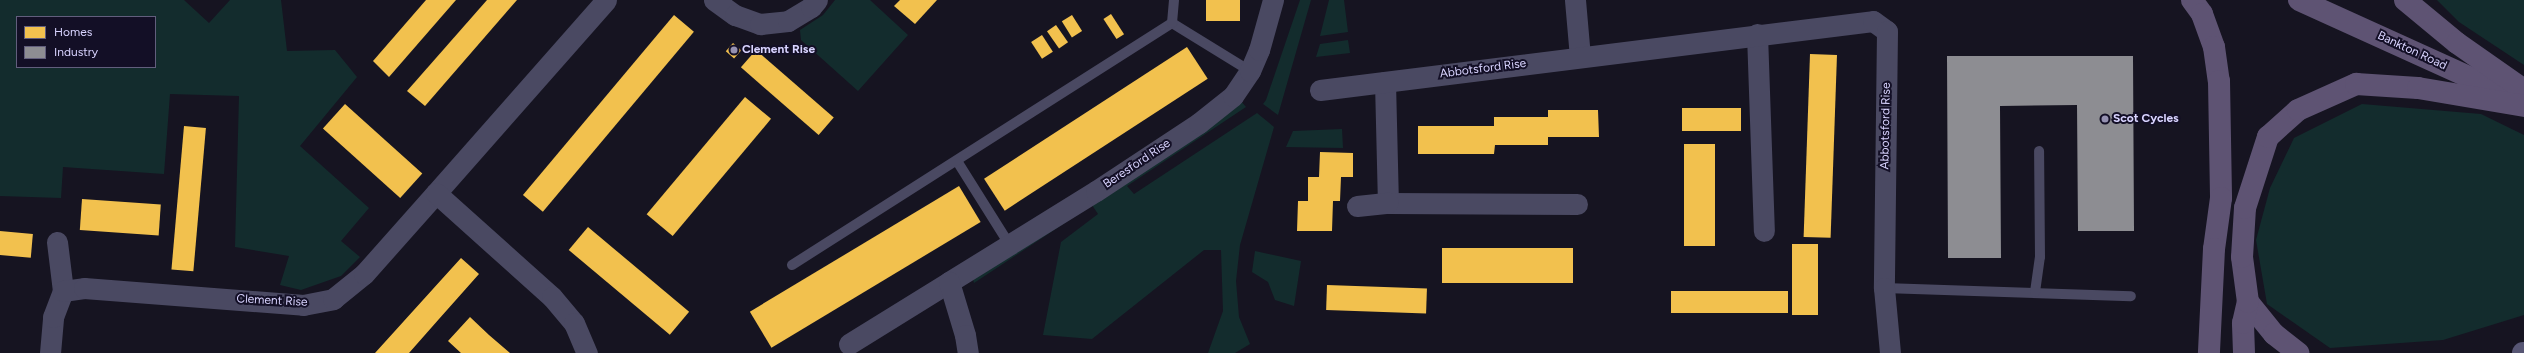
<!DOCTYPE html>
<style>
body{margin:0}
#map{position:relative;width:2524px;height:353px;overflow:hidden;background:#161421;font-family:Figtree,sans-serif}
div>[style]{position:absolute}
.green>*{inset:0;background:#132c2d}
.homes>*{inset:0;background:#f2c14e;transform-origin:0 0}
.industry>*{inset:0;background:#8d8d92}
.lane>*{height:10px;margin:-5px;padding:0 5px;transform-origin:5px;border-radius:5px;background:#4a4962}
.street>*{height:21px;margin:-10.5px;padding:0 10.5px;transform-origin:10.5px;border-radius:10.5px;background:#4a4962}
.secondary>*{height:22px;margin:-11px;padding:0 11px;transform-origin:11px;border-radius:11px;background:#575674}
.primary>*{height:22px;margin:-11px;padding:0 11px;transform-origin:11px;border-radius:11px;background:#5e5373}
.dots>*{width:11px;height:11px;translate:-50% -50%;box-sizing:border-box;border:2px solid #130f26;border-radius:50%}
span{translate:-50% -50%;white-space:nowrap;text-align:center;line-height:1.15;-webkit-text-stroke:4px #130f26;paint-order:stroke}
.poi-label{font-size:12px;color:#d9d4ff;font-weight:700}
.left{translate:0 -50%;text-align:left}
.street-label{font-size:12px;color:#d9d4ff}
.legend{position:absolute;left:16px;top:16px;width:140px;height:52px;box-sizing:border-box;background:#130f26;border:1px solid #625e7d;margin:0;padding:5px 7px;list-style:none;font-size:12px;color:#d9d4ff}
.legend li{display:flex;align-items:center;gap:8px;height:20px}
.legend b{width:20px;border:1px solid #625e7d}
</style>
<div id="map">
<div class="green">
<div style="clip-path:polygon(evenodd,0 0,184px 0,209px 23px,230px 0,281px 0,287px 51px,335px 50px,357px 77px,300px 146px,369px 208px,341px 241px,360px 257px,341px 276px,301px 290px,280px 285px,289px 256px,235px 247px,239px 96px,170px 94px,164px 174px,63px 167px,61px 198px,0 196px,0 0,17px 17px,155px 17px,155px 67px,17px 67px,17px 17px)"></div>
<div style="clip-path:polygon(835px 0,870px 0,908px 35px,858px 91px,801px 40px,800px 30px,823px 15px)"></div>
<div style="clip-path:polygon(1300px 0,1311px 0,1278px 115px,1263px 104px,1266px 100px)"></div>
<div style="clip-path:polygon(1329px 0,1344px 0,1348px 32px,1320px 36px)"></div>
<div style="clip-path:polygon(2437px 0,2524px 0,2524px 65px,2459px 22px)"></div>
<div style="clip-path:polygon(1348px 40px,1350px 53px,1316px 57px,1320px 44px)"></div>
<div style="clip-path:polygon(1241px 101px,1246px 107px,1127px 186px,1134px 194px,1257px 113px,1274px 127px,1240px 245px,1236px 281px,1239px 317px,1250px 344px,1235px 353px,1208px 353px,1223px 311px,1221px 250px,1204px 250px,1092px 339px,1043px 335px,1061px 242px,1098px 214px,1092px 205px,974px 283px,972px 276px)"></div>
<div style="clip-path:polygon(2362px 104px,2481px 114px,2524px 135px,2524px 315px,2443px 340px,2330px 348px,2267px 304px,2256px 240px,2270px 188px,2294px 138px)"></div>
<div style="clip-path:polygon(1342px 129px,1343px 148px,1286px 147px,1293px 131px)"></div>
<div style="clip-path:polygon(1255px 251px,1301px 261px,1294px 306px,1275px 300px,1268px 282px,1252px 272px)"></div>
</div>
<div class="homes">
<div style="clip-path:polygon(426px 0,456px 0,389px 77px,373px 61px)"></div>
<div style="clip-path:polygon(487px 0,517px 0,425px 106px,407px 91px)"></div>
<div style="clip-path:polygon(900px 0,937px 0,915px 24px,894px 6px)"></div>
<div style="left:1206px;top:0;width:34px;height:21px"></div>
<div style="left:1111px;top:14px;width:24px;height:9px;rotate:57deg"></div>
<div style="left:674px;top:15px;width:26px;height:235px;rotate:40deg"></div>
<div style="left:1072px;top:15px;width:19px;height:12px;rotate:58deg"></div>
<div style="left:1056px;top:25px;width:21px;height:11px;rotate:55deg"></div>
<div style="left:1042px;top:35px;width:20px;height:13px;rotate:57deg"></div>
<div style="left:733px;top:43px;width:11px;height:11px;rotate:41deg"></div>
<div style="left:1187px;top:47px;width:38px;height:242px;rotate:57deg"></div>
<div style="left:756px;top:50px;width:103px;height:23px;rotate:41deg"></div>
<div style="left:1810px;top:54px;width:27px;height:183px;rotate:2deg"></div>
<div style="left:745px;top:97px;width:34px;height:153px;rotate:40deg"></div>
<div style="left:345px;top:104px;width:104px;height:33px;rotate:42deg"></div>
<div style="left:1682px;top:108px;width:59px;height:23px"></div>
<div style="clip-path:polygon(1548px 110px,1598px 110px,1599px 137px,1548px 137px,1548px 145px,1495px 145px,1494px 154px,1418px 154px,1418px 126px,1494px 126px,1494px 117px,1548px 117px)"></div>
<div style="left:184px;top:126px;width:22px;height:144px;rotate:5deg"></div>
<div style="left:1684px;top:144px;width:31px;height:102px"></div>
<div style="clip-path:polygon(1320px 152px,1353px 153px,1353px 177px,1341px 177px,1340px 201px,1333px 201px,1332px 231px,1297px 231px,1298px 201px,1308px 201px,1308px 177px,1319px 177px)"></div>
<div style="left:959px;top:186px;width:42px;height:244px;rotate:59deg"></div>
<div style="left:82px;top:199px;width:79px;height:31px;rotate:4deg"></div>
<div style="left:588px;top:227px;width:132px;height:30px;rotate:40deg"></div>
<div style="left:0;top:231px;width:33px;height:24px;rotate:5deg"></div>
<div style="left:1792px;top:244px;width:26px;height:71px"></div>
<div style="left:1442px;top:248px;width:131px;height:35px"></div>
<div style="clip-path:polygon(461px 258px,479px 274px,439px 319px,409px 353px,375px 353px)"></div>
<div style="left:1327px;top:285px;width:100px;height:25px;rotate:2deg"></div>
<div style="left:1671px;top:291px;width:117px;height:22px"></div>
<div style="clip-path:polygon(470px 317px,489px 335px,510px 353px,461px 353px,448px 341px)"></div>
</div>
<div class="industry">
<div style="clip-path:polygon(1947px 56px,2133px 56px,2134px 231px,2078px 231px,2077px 105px,2000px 106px,2001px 258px,1948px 258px)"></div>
</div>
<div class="lane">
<div style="left:1172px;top:23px;width:92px;rotate:31.6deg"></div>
<div style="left:957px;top:161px;width:98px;rotate:57.9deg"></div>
<div style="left:792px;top:265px;width:451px;rotate:-32.5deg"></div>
<div style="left:1172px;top:23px;width:23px;rotate:-85deg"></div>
<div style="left:1884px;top:288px;width:247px;rotate:1.9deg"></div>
<div style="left:2035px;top:292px;width:35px;rotate:-82deg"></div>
<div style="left:2040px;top:257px;width:106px;rotate:-90.5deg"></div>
</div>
<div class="street">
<div style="left:714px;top:0;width:26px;rotate:36deg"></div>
<div style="left:735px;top:15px;width:27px;rotate:20deg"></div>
<div style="left:760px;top:24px;width:28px;rotate:-6deg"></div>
<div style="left:788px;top:21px;width:27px;rotate:-31deg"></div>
<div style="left:811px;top:7px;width:9px;rotate:-49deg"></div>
<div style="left:1575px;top:0;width:57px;rotate:85deg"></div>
<div style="left:1757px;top:34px;width:197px;rotate:88deg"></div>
<div style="left:1385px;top:82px;width:121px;rotate:88.6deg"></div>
<div style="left:1388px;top:203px;width:189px;rotate:0.3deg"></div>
<div style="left:1320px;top:90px;width:557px;rotate:-7.11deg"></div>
<div style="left:1873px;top:21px;width:17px;rotate:36deg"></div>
<div style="left:1887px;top:31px;width:257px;rotate:90.7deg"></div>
<div style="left:1884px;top:288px;width:65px;rotate:84.7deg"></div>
<div style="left:436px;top:193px;width:257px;rotate:-48.6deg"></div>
<div style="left:1357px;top:206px;width:31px;rotate:-6deg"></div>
<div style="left:57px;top:242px;width:49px;rotate:83deg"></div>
<div style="left:949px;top:282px;width:173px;rotate:-31.8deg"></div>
<div style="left:1096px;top:191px;width:123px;rotate:-33.4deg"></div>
<div style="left:1199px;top:123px;width:43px;rotate:-38.5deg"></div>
<div style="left:1233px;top:96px;width:30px;rotate:-56deg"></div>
<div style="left:1250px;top:71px;width:23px;rotate:-67deg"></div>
<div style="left:1259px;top:50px;width:52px;rotate:-74.4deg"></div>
<div style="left:849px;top:344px;width:118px;rotate:-31.8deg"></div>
<div style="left:949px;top:282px;width:55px;rotate:73.2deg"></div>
<div style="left:965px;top:335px;width:18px;rotate:81deg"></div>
<div style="left:50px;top:353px;width:36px;rotate:-85deg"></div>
<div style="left:53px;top:317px;width:28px;rotate:-69deg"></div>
<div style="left:63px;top:291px;width:21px;rotate:-8deg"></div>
<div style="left:84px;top:288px;width:220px;rotate:4.4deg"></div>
<div style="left:303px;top:305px;width:31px;rotate:-11deg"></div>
<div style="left:333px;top:299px;width:40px;rotate:-39deg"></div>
<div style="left:364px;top:274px;width:108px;rotate:-48.4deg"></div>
<div style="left:436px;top:193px;width:156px;rotate:41.9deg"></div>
<div style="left:552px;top:297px;width:34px;rotate:50deg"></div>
<div style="left:574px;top:323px;width:33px;rotate:67deg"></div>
</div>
<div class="secondary">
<div style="left:2523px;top:353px;width:1px"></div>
</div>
<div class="primary">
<div style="left:2192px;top:0;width:17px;rotate:54deg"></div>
<div style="left:2202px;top:14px;width:35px;rotate:70deg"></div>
<div style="left:2214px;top:47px;width:34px;rotate:82deg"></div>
<div style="left:2219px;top:81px;width:117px;rotate:89deg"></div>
<div style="left:2221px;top:198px;width:51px;rotate:97.8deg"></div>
<div style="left:2214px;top:249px;width:104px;rotate:92.8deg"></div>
<div style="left:2299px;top:0;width:230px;rotate:24.4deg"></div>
<div style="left:2405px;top:0;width:67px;rotate:39.6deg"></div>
<div style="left:2457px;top:43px;width:82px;rotate:35deg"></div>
<div style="left:2248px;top:302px;width:41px;rotate:50.9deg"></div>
<div style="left:2274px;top:334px;width:31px;rotate:38deg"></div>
<div style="left:2244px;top:353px;width:30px;rotate:-92deg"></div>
<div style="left:2243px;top:323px;width:22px;rotate:-77deg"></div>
<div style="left:2248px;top:302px;width:45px;rotate:-97.6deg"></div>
<div style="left:2242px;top:257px;width:49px;rotate:-86.5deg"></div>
<div style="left:2245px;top:208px;width:75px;rotate:-72.1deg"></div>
<div style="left:2268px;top:137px;width:40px;rotate:-42deg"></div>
<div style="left:2298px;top:110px;width:64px;rotate:-24.1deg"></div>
<div style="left:2356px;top:84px;width:62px;rotate:3.7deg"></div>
<div style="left:2418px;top:88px;width:108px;rotate:9.6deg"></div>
</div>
<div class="dots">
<div style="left:734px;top:50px;background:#9591b1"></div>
<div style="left:2105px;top:119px;background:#9591b1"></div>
</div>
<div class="poi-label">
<span class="left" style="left:742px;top:50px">Clement Rise</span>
<span class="left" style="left:2113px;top:119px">Scot Cycles</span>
</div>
<div class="street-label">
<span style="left:2412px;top:51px;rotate:25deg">Bankton Road</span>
<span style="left:1483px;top:69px;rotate:-7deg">Abbotsford Rise</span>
<span style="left:1886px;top:126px;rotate:-89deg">Abbotsford Rise</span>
<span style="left:1137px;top:164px;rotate:-34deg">Beresford Rise</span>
<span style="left:272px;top:301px;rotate:3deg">Clement Rise</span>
</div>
<ul class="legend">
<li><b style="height:11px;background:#f2c14e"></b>Homes</li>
<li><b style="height:11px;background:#8d8d92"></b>Industry</li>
</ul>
</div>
